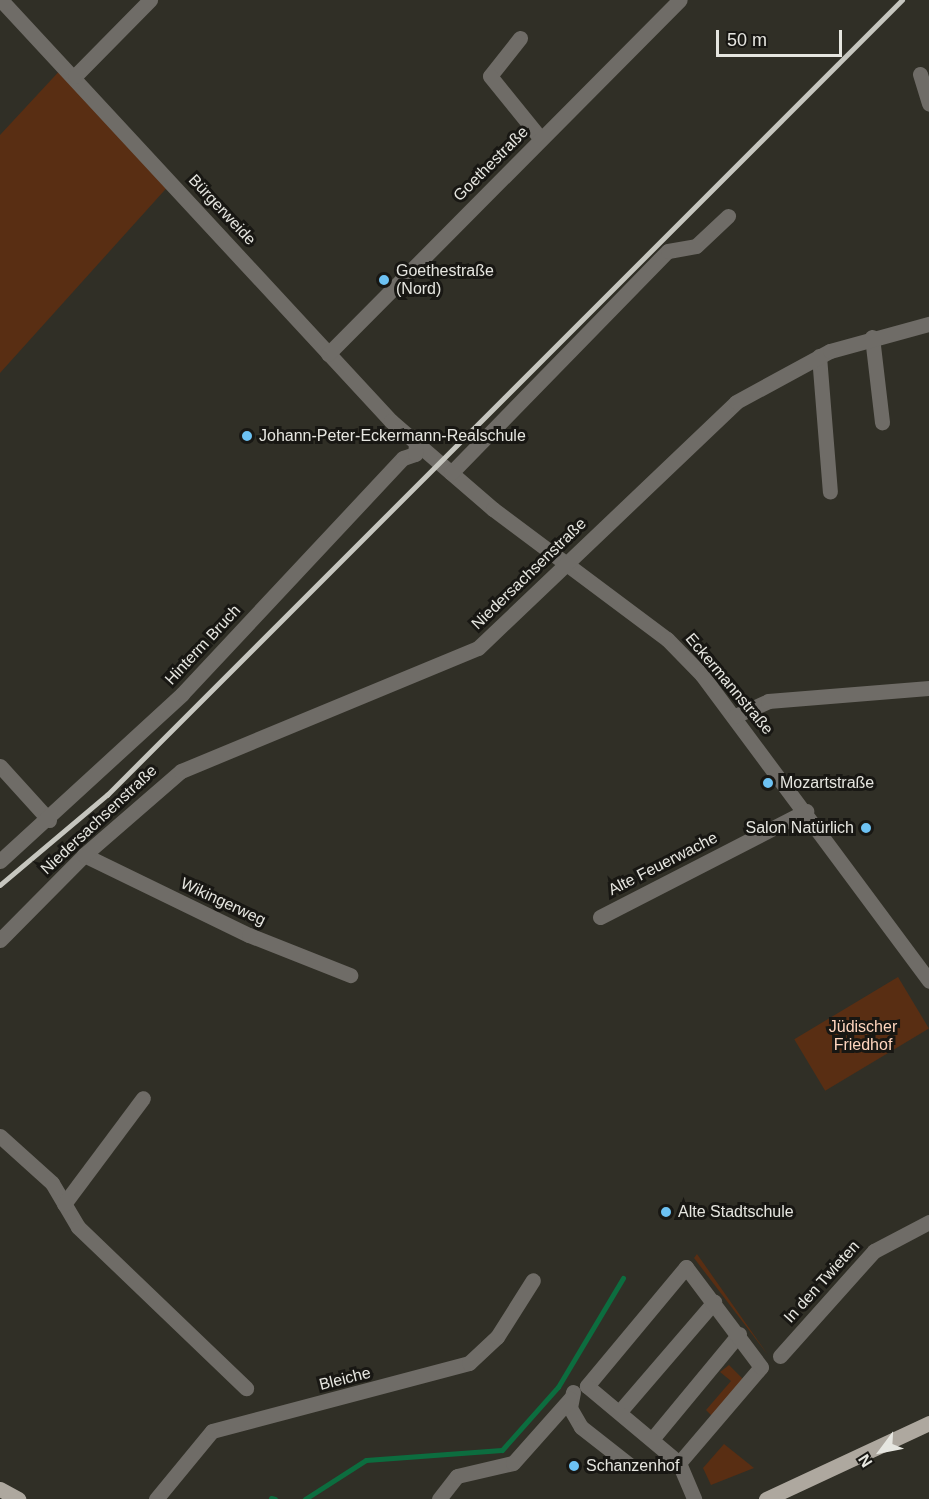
<!DOCTYPE html>
<meta charset="utf-8">
<style>
body{margin:0}
#map{position:relative;width:929px;height:1499px;overflow:hidden;background:#302f26;font-family:Helvetica,sans-serif}
div>[style]{position:absolute}
.green>*{inset:0;background:#592e13;transform-origin:0 0}
.stream>*{height:5px;margin:-2.5px;padding:0 2.5px;transform-origin:2.5px;border-radius:2.5px;background:#0c6d3f}
.minor>*{height:15px;margin:-7.5px;padding:0 7.5px;transform-origin:7.5px;border-radius:7.5px;background:#6f6c67}
.major>*{height:15px;margin:-7.5px;padding:0 7.5px;transform-origin:7.5px;border-radius:7.5px;background:#aea89f}
.rail>*{height:4.5px;margin:-2.25px;padding:0 2.25px;transform-origin:2.25px;border-radius:2.25px;background:#c6c6bf}
.dots>*{width:16px;height:16px;translate:-50% -50%;box-sizing:border-box;border:3px solid #181713;border-radius:50%}
span{translate:-50% -50%;white-space:nowrap;text-align:center;line-height:1.15;-webkit-text-stroke:6px #181713;paint-order:stroke}
.street-label{font-size:16px;color:#e6e6e0}
.poi-label{font-size:16px;color:#e6e6e0}
.left{translate:0 -50%;text-align:left}
.right{translate:-100% -50%;text-align:right}
.park-label{font-size:16px;color:#ffd5be}
.north{position:absolute;left:851px;top:1421px;width:60px;height:60px;-webkit-text-stroke:4px #181713;paint-order:stroke;rotate:238deg;font-size:16px;font-weight:700;line-height:24px;text-align:center;color:#e6e6e0}
.north::after{content:'';display:block;margin:auto;width:21px;height:27px;background:#e6e6e0;clip-path:polygon(50% 0,100% 100%,50% 72%,0 100%)}
.scale{position:absolute;left:716px;top:30px;width:126px;height:27px;box-sizing:border-box;border:3px solid #e6e6e0;border-top:0;padding-left:8px;font-size:18px;line-height:21px;white-space:nowrap;color:#e6e6e0;-webkit-text-stroke:4px #181713;paint-order:stroke}
</style>
<div id="map">
<div class="green">
<div style="clip-path:polygon(64px 66px,172px 182px,0 373px,0 135px)"></div>
<div style="left:898px;top:977px;width:60px;height:121px;rotate:59deg"></div>
<div style="clip-path:polygon(697px 1254px,768px 1355px,694px 1258px)"></div>
<div style="clip-path:polygon(729px 1365px,743px 1379px,712px 1416px,706px 1410px,731px 1381px,720px 1372px)"></div>
<div style="clip-path:polygon(724px 1444px,754px 1468px,711px 1485px,703px 1468px)"></div>
</div>
<div class="stream">
<div style="left:271px;top:1498px;width:4px;rotate:14deg"></div>
<div style="left:305px;top:1499px;width:72px;rotate:-32.6deg"></div>
<div style="left:366px;top:1460px;width:136px;rotate:-4.2deg"></div>
<div style="left:502px;top:1450px;width:84px;rotate:-48.4deg"></div>
<div style="left:558px;top:1387px;width:127px;rotate:-59.2deg"></div>
</div>
<div class="minor">
<div style="left:1px;top:0;width:574px;rotate:47.19deg"></div>
<div style="left:391px;top:421px;width:135px;rotate:40.8deg"></div>
<div style="left:493px;top:509px;width:217px;rotate:36.8deg"></div>
<div style="left:667px;top:639px;width:50px;rotate:45.8deg"></div>
<div style="left:702px;top:675px;width:381px;rotate:53.4deg"></div>
<div style="left:520px;top:38px;width:48px;rotate:128.3deg"></div>
<div style="left:490px;top:76px;width:81px;rotate:51deg"></div>
<div style="left:920px;top:74px;width:31px;rotate:73deg"></div>
<div style="left:75px;top:76px;width:107px;rotate:-45.4deg"></div>
<div style="left:872px;top:337px;width:86px;rotate:83.3deg"></div>
<div style="left:328px;top:354px;width:499px;rotate:-45.2deg"></div>
<div style="left:819px;top:356px;width:136px;rotate:85.4deg"></div>
<div style="left:451px;top:473px;width:310px;rotate:-45.7deg"></div>
<div style="left:668px;top:251px;width:28px;rotate:-10deg"></div>
<div style="left:696px;top:246px;width:44px;rotate:-43.2deg"></div>
<div style="left:735px;top:716px;width:36px;rotate:-24deg"></div>
<div style="left:768px;top:701px;width:162px;rotate:-4.6deg"></div>
<div style="left:0;top:766px;width:73px;rotate:47.8deg"></div>
<div style="left:84px;top:855px;width:183px;rotate:25.9deg"></div>
<div style="left:249px;top:935px;width:109px;rotate:21.6deg"></div>
<div style="left:0;top:861px;width:247px;rotate:-42.5deg"></div>
<div style="left:182px;top:694px;width:323px;rotate:-46.9deg"></div>
<div style="left:403px;top:458px;width:13px;rotate:-18deg"></div>
<div style="left:415px;top:454px;width:10px;rotate:-84deg"></div>
<div style="left:600px;top:917px;width:232px;rotate:-27.2deg"></div>
<div style="left:0;top:940px;width:120px;rotate:-45.3deg"></div>
<div style="left:84px;top:855px;width:128px;rotate:-40.9deg"></div>
<div style="left:181px;top:771px;width:321px;rotate:-22.5deg"></div>
<div style="left:478px;top:648px;width:356px;rotate:-43.6deg"></div>
<div style="left:736px;top:402px;width:107px;rotate:-28.5deg"></div>
<div style="left:830px;top:351px;width:103px;rotate:-15.3deg"></div>
<div style="left:0;top:1136px;width:70px;rotate:42.1deg"></div>
<div style="left:52px;top:1183px;width:51px;rotate:59.4deg"></div>
<div style="left:78px;top:1227px;width:233px;rotate:43.8deg"></div>
<div style="left:64px;top:1204px;width:132px;rotate:-53.3deg"></div>
<div style="left:780px;top:1356px;width:141px;rotate:-48.2deg"></div>
<div style="left:874px;top:1251px;width:62px;rotate:-27.8deg"></div>
<div style="left:573px;top:1392px;width:16px;rotate:101deg"></div>
<div style="left:570px;top:1408px;width:22px;rotate:60deg"></div>
<div style="left:581px;top:1427px;width:63px;rotate:38deg"></div>
<div style="left:621px;top:1410px;width:143px;rotate:-49.3deg"></div>
<div style="left:653px;top:1438px;width:135px;rotate:-50.4deg"></div>
<div style="left:679px;top:1463px;width:126px;rotate:-49.5deg"></div>
<div style="left:761px;top:1367px;width:125px;rotate:-126.9deg"></div>
<div style="left:686px;top:1267px;width:155px;rotate:129.8deg"></div>
<div style="left:587px;top:1386px;width:120px;rotate:39.9deg"></div>
<div style="left:679px;top:1463px;width:39px;rotate:67deg"></div>
<div style="left:156px;top:1499px;width:88px;rotate:-50.5deg"></div>
<div style="left:212px;top:1431px;width:266px;rotate:-14.8deg"></div>
<div style="left:469px;top:1363px;width:38px;rotate:-43deg"></div>
<div style="left:497px;top:1337px;width:67px;rotate:-57.7deg"></div>
<div style="left:439px;top:1499px;width:29px;rotate:-52deg"></div>
<div style="left:457px;top:1476px;width:57px;rotate:-13.1deg"></div>
<div style="left:513px;top:1463px;width:86px;rotate:-48.3deg"></div>
</div>
<div class="major">
<div style="left:0;top:1489px;width:21px;rotate:29deg"></div>
<div style="left:766px;top:1499px;width:180px;rotate:-25deg"></div>
</div>
<div class="rail">
<div style="left:0;top:885px;width:140px;rotate:-40.1deg"></div>
<div style="left:107px;top:795px;width:1124px;rotate:-45deg"></div>
</div>
<div class="dots">
<div style="left:384px;top:280px;background:#6dc2f3"></div>
<div style="left:247px;top:436px;background:#6dc2f3"></div>
<div style="left:768px;top:783px;background:#6dc2f3"></div>
<div style="left:866px;top:828px;background:#6dc2f3"></div>
<div style="left:666px;top:1212px;background:#6dc2f3"></div>
<div style="left:574px;top:1466px;background:#6dc2f3"></div>
</div>
<div class="street-label">
<span style="left:491px;top:164px;rotate:-45deg">Goethestraße</span>
<span style="left:222px;top:210px;rotate:47deg">Bürgerweide</span>
<span style="left:529px;top:574px;rotate:-44deg">Niedersachsenstraße</span>
<span style="left:203px;top:645px;rotate:-47deg">Hinterm Bruch</span>
<span style="left:729px;top:684px;rotate:50deg">Eckermannstraße</span>
<span style="left:99px;top:820px;rotate:-43deg">Niedersachsenstraße</span>
<span style="left:663px;top:864px;rotate:-27deg">Alte Feuerwache</span>
<span style="left:223px;top:902px;rotate:25deg">Wikingerweg</span>
<span style="left:822px;top:1282px;rotate:-48deg">In den Twieten</span>
<span style="left:345px;top:1379px;rotate:-14deg">Bleiche</span>
</div>
<div class="poi-label">
<span class="left" style="left:396px;top:280px">Goethestraße<br>(Nord)</span>
<span class="left" style="left:259px;top:436px">Johann-Peter-Eckermann-Realschule</span>
<span class="left" style="left:780px;top:783px">Mozartstraße</span>
<span class="right" style="left:854px;top:828px">Salon Natürlich</span>
<span class="left" style="left:678px;top:1212px">Alte Stadtschule</span>
<span class="left" style="left:586px;top:1466px">Schanzenhof</span>
</div>
<div class="park-label">
<span style="left:863px;top:1036px">Jüdischer<br>Friedhof</span>
</div>
<div class="north">N</div>
<div class="scale">50 m</div>
</div>
